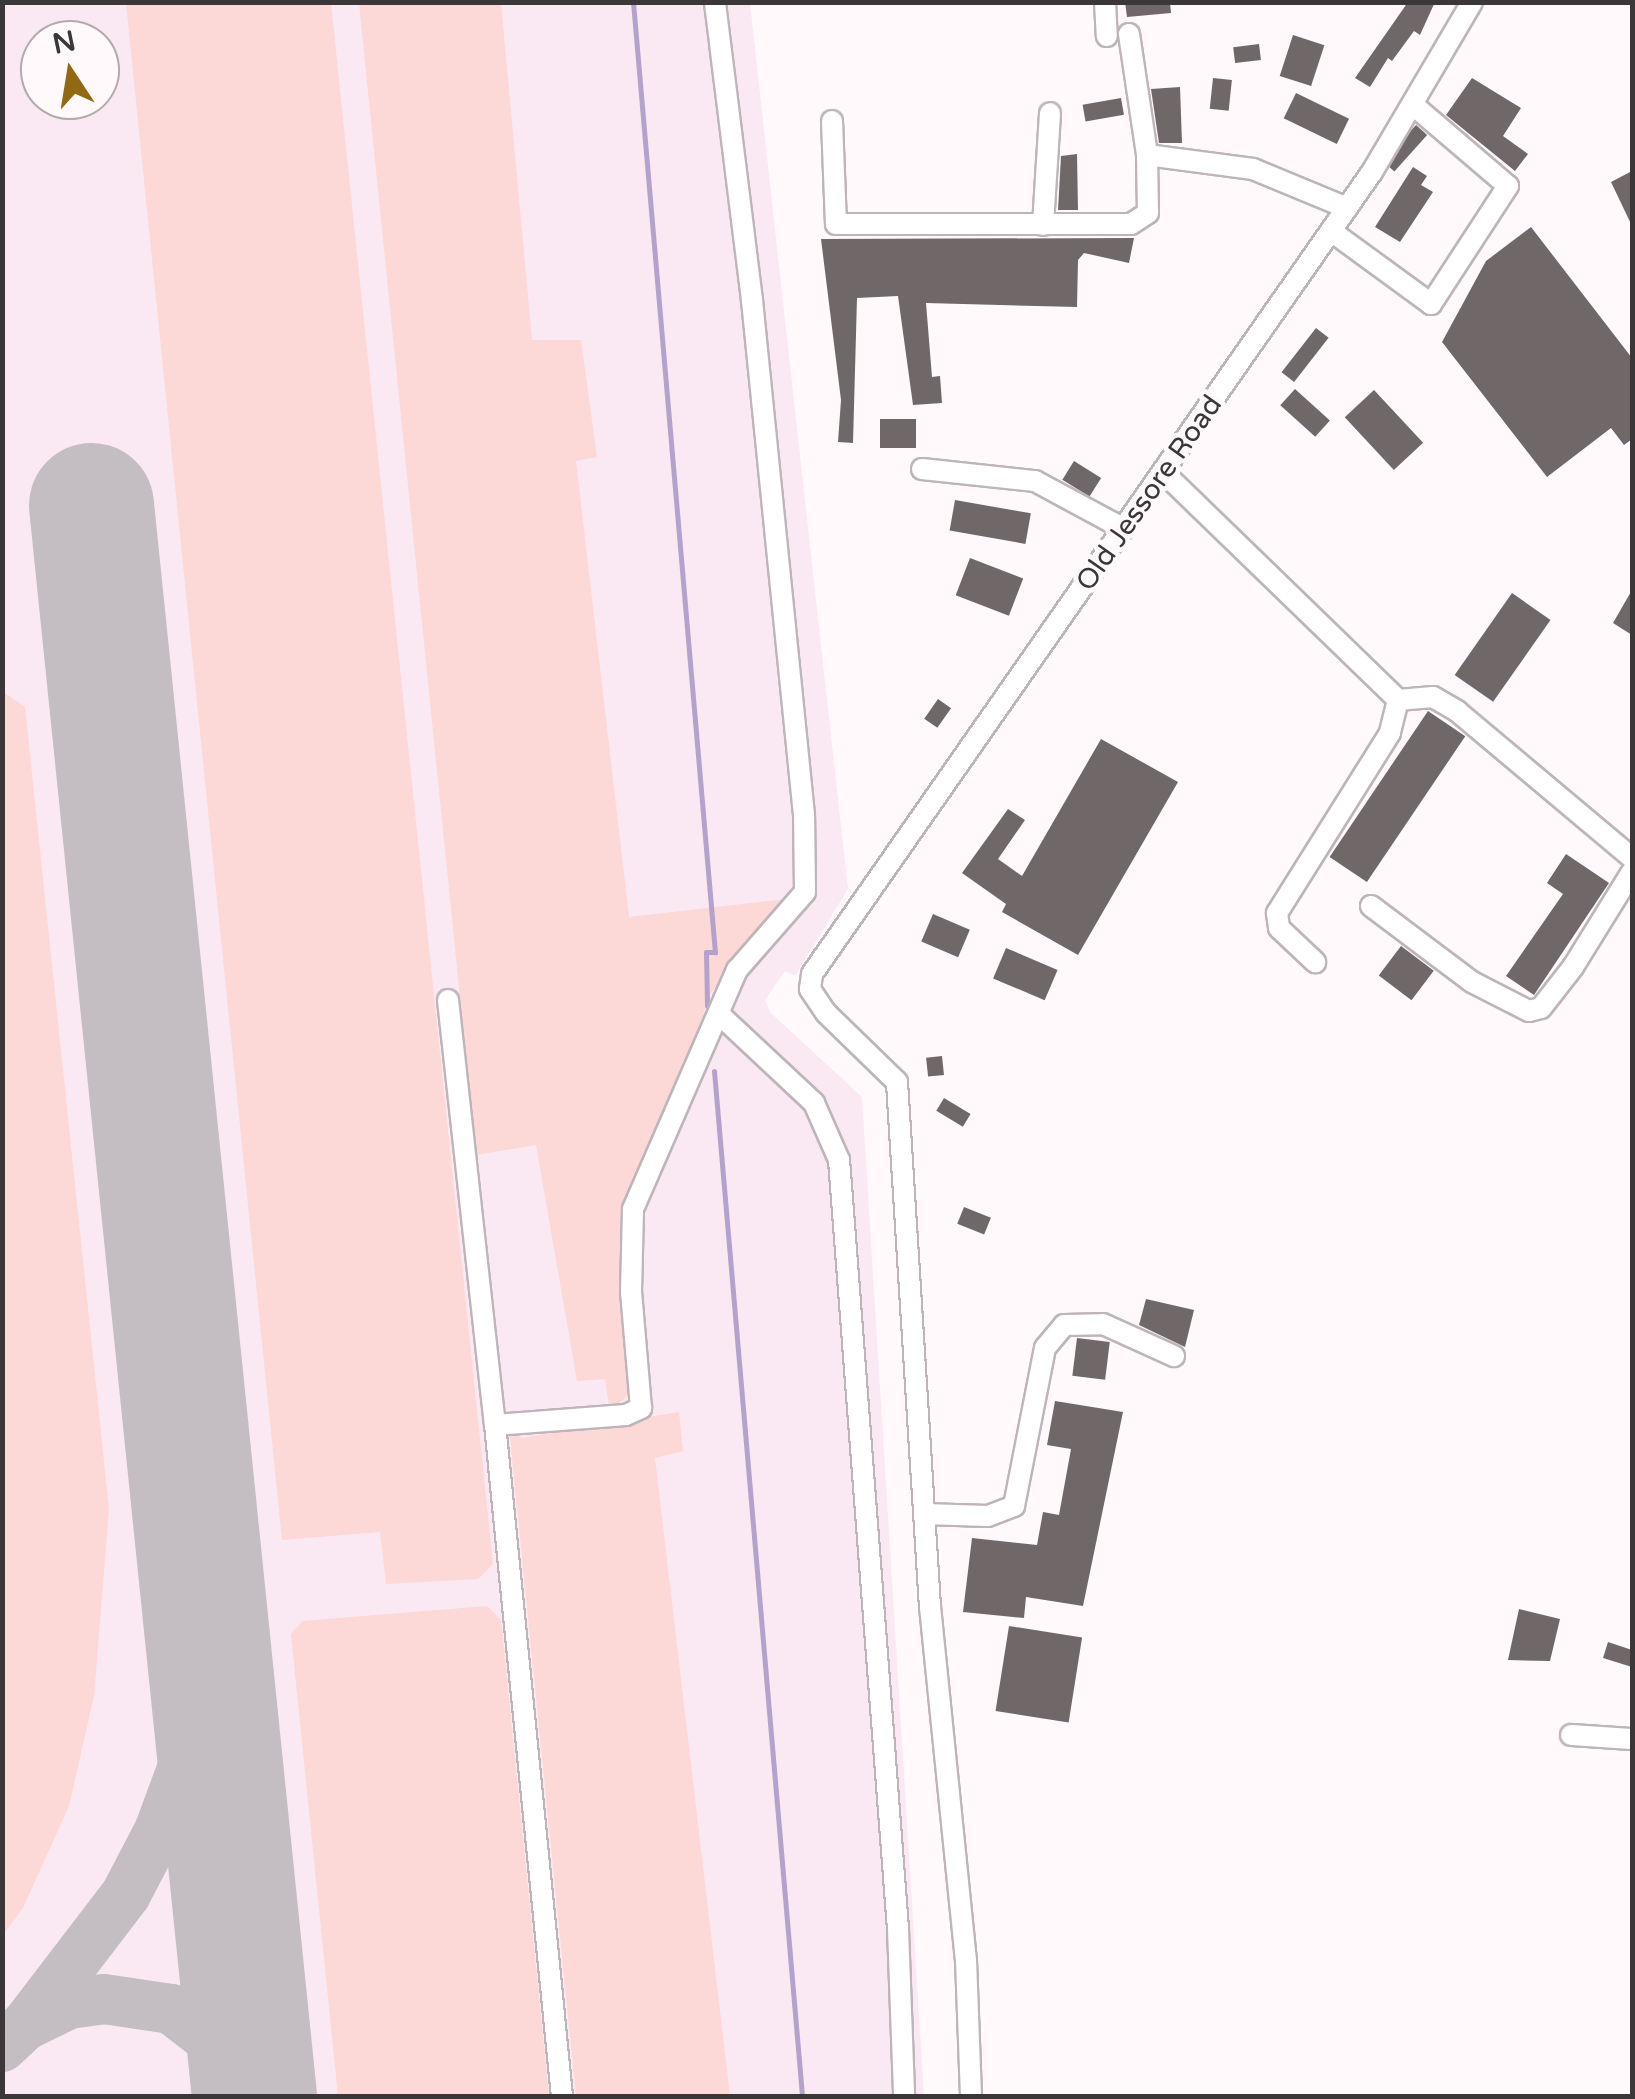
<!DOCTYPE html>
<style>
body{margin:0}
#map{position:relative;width:1635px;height:2099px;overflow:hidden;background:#fff9fc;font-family:"Varela Round",sans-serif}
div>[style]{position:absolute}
.built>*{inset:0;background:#fae9f3}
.green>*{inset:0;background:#fcd8d6}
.stream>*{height:5px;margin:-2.5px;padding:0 2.5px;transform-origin:2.5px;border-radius:2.5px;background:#b4a2cd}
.taxiway>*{height:50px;margin:-25px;padding:0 25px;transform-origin:25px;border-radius:25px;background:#c4bec2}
.runway>*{height:125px;margin:-62.5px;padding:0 62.5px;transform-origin:62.5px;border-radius:62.5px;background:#c4bec2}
.building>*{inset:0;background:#706769;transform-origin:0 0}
.roads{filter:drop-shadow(2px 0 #beb5ba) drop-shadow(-2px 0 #beb5ba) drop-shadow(0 2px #beb5ba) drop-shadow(0 -2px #beb5ba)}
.minor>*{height:20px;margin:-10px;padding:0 10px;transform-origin:10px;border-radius:10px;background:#fff}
span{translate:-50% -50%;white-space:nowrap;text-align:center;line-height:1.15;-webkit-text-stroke:10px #fff9fc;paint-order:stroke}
.street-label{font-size:28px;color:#3b3739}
.frame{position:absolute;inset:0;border:5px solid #3b3739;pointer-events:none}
.north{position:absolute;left:20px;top:20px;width:100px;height:100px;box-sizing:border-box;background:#fff9fc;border:2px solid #b1abae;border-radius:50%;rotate:348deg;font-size:28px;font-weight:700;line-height:40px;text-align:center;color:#3b3739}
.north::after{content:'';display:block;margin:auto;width:35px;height:45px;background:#926812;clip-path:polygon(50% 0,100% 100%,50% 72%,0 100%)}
</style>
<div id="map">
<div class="built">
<div style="clip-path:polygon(evenodd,3px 3px,750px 3px,848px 889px,795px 976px,785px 971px,765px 1000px,771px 1013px,862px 1097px,924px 2096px,3px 2096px,3px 3px,40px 40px,100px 40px,100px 100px,40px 100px,40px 40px)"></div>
</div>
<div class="green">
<div style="clip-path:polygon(126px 3px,331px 3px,493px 1564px,478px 1579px,386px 1584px,380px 1532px,282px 1540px)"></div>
<div style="clip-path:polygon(359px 3px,501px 3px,532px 340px,581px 340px,597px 457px,576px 461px,629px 917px,787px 899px,710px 994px,682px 1078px,627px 1201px,620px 1233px,630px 1393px,610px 1412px,605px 1379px,577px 1381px,536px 1145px,476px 1155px)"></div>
<div style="clip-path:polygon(3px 692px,25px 707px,109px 1509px,94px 1696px,69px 1806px,23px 1908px,3px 1935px)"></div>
<div style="clip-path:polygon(679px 1412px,683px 1451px,655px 1458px,730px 2096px,576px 2096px,509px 1428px,522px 1438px)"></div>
<div style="clip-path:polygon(487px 1606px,501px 1620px,549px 2096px,338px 2096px,291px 1634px,302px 1621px)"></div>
</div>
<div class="stream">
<div style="left:633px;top:2px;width:954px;rotate:85.07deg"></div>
<div style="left:715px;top:952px;width:9px;rotate:180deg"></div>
<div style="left:706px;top:952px;width:54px;rotate:88.9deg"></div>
<div style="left:714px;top:1071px;width:1029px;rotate:85.09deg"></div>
</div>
<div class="taxiway">
<div style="left:26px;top:2025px;width:48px;rotate:-26deg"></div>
<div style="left:69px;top:2004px;width:35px;rotate:-8deg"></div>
<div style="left:104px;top:1999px;width:68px;rotate:8.5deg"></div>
<div style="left:171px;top:2009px;width:66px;rotate:37.6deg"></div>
<div style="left:223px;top:2049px;width:55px;rotate:59.2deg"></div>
<div style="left:2px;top:2047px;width:33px;rotate:-43deg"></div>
<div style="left:26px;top:2025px;width:165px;rotate:-52.6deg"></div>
<div style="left:126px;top:1894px;width:71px;rotate:-62.4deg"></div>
<div style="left:159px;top:1831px;width:115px;rotate:-69.7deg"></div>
<div style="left:199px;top:1723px;width:81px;rotate:-84.4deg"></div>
</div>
<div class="runway">
<div style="left:91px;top:505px;width:1599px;rotate:84.15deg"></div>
</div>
<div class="building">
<div style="clip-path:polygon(1125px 2px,1170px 2px,1171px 13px,1127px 17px)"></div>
<div style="clip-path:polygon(1408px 2px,1435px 2px,1420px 35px,1414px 31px,1392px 61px,1388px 58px,1370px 87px,1355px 78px)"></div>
<div style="left:1293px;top:35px;width:33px;height:43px;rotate:18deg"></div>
<div style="left:1259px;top:44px;width:16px;height:26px;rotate:83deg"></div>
<div style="left:1213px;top:78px;width:19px;height:31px;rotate:6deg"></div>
<div style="clip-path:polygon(1472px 78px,1521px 108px,1503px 136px,1528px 154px,1515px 171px,1446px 115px)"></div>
<div style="clip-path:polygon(1180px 87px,1182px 143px,1159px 143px,1151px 89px)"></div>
<div style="left:1296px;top:93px;width:59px;height:28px;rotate:26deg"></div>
<div style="left:1121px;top:98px;width:17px;height:39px;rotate:80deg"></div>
<div style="left:1416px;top:125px;width:15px;height:49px;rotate:42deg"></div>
<div style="clip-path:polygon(1077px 154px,1078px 210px,1058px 210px,1061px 156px)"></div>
<div style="clip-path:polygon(1413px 167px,1427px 176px,1421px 185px,1433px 192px,1400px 242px,1375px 227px)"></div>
<div style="clip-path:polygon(1632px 171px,1632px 226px,1611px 182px)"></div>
<div style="clip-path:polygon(1531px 227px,1632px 358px,1632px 439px,1624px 445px,1611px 428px,1547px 477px,1442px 342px,1486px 261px)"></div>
<div style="clip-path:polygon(1134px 238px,1129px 263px,1084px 253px,1078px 260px,1077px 307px,926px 303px,932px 377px,940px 376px,942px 403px,913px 405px,898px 296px,857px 298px,853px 443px,838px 442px,841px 400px,821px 239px)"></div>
<div style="left:1316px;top:328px;width:16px;height:56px;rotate:38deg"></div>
<div style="left:1295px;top:389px;width:47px;height:22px;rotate:42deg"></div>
<div style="left:1374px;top:390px;width:72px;height:40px;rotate:47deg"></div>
<div style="left:880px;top:419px;width:36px;height:29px"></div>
<div style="left:1074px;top:461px;width:32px;height:22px;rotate:32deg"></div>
<div style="left:955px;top:500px;width:77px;height:31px;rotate:10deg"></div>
<div style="left:970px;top:558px;width:57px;height:40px;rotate:21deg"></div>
<div style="clip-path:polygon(1632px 590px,1632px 635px,1613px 623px)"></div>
<div style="left:1512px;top:593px;width:47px;height:100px;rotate:35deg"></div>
<div style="left:938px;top:699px;width:16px;height:24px;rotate:35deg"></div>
<div style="left:1428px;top:711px;width:45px;height:176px;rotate:34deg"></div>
<div style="clip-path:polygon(1101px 739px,1178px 782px,1078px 955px,1002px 912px,1006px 904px,962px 873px,1008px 809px,1025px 820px,998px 859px,1022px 876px)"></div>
<div style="clip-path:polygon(1566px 854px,1609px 883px,1534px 995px,1506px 976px,1563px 894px,1547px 883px)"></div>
<div style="left:933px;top:914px;width:40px;height:30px;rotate:23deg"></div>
<div style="left:1401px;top:946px;width:41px;height:37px;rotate:37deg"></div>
<div style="left:1006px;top:948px;width:56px;height:33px;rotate:23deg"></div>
<div style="left:942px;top:1056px;width:19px;height:16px;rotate:84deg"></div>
<div style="left:944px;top:1098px;width:31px;height:15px;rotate:31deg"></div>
<div style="left:964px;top:1207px;width:29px;height:18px;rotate:22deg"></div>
<div style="clip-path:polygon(1146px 1299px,1194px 1310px,1185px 1347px,1139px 1325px)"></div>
<div style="left:1077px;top:1338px;width:33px;height:38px;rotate:7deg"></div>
<div style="clip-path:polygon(1055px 1401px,1123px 1412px,1083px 1606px,1026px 1597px,1024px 1618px,963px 1612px,972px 1538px,1037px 1545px,1043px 1512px,1059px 1515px,1071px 1449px,1047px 1445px)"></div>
<div style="clip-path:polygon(1519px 1609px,1560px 1619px,1550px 1661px,1508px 1660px)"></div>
<div style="left:1009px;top:1626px;width:74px;height:86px;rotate:9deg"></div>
<div style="clip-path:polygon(1608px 1642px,1632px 1650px,1632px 1667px,1603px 1658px)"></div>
</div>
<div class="roads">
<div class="minor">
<div style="left:1105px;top:2px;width:34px;rotate:87deg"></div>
<div style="left:1129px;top:34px;width:122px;rotate:81.5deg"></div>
<div style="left:832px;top:121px;width:103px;rotate:87.8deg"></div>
<div style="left:836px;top:224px;width:295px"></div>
<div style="left:1131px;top:224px;width:20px;rotate:-33deg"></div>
<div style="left:1148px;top:213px;width:58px;rotate:-91deg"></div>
<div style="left:1147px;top:155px;width:107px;rotate:7.5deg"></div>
<div style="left:1253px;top:169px;width:102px;rotate:22.5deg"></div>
<div style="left:1043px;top:225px;width:112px;rotate:-86.4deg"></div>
<div style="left:1331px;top:231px;width:124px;rotate:36.1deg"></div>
<div style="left:1431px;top:304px;width:141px;rotate:-56.9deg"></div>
<div style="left:1508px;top:186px;width:126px;rotate:-139.5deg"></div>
<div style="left:922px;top:469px;width:114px;rotate:6.1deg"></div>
<div style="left:1035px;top:481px;width:101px;rotate:28.3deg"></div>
<div style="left:1164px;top:473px;width:326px;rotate:44.1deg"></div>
<div style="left:1398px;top:700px;width:34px;rotate:104deg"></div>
<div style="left:1390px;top:733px;width:213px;rotate:122.1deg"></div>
<div style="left:1277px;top:913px;width:15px;rotate:82deg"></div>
<div style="left:1279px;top:928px;width:50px;rotate:43.4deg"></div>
<div style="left:1398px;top:700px;width:35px;rotate:-5deg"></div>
<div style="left:1433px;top:697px;width:28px;rotate:30deg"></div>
<div style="left:1457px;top:711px;width:229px;rotate:40deg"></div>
<div style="left:1371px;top:906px;width:126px;rotate:37deg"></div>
<div style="left:1472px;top:982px;width:64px;rotate:27deg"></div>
<div style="left:1529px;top:1011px;width:12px;rotate:-14deg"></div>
<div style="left:1541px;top:1008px;width:52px;rotate:-52deg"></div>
<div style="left:1573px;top:967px;width:112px;rotate:-58.2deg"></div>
<div style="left:448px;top:1000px;width:428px;rotate:83.7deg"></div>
<div style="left:720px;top:1015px;width:129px;rotate:43.1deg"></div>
<div style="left:814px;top:1103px;width:62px;rotate:66.3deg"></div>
<div style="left:839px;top:1160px;width:771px;rotate:85.61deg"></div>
<div style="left:898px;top:1929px;width:167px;rotate:87.9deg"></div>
<div style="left:924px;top:1514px;width:64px;rotate:1.8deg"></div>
<div style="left:988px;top:1516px;width:28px;rotate:-21deg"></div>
<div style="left:1014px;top:1506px;width:161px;rotate:-78.9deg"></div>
<div style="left:1045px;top:1348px;width:30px;rotate:-50deg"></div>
<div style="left:1064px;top:1325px;width:39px;rotate:-1deg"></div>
<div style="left:1103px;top:1324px;width:78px;rotate:24.3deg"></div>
<div style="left:1571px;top:1735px;width:61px;rotate:3.8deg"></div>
<div style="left:562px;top:2096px;width:674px;rotate:-95.7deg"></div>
<div style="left:495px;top:1425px;width:131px;rotate:-4.4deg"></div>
<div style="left:626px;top:1415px;width:17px;rotate:-25deg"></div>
<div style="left:641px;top:1408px;width:116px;rotate:-94.9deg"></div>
<div style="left:631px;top:1292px;width:83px;rotate:-88.6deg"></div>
<div style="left:633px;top:1209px;width:261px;rotate:-66.5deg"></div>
<div style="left:737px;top:970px;width:103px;rotate:-48.9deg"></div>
<div style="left:805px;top:892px;width:77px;rotate:-90.7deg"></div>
<div style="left:804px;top:815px;width:518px;rotate:-95.77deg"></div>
<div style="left:752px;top:300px;width:300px;rotate:-97.1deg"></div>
<div style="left:971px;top:2096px;width:135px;rotate:-92.1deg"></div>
<div style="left:966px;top:1961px;width:356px;rotate:-95.8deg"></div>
<div style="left:930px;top:1607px;width:526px;rotate:-93.6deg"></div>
<div style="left:897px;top:1082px;width:99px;rotate:-135.8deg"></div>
<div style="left:826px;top:1013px;width:29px;rotate:-124deg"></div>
<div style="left:810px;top:989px;width:15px;rotate:-82deg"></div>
<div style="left:812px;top:974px;width:978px;rotate:-55.08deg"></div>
<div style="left:1372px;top:172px;width:197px;rotate:-59.5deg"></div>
</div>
</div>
<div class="street-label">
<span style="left:1149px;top:493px;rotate:-55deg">Old Jessore Road</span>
</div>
<div class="frame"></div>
<div class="north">N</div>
</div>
